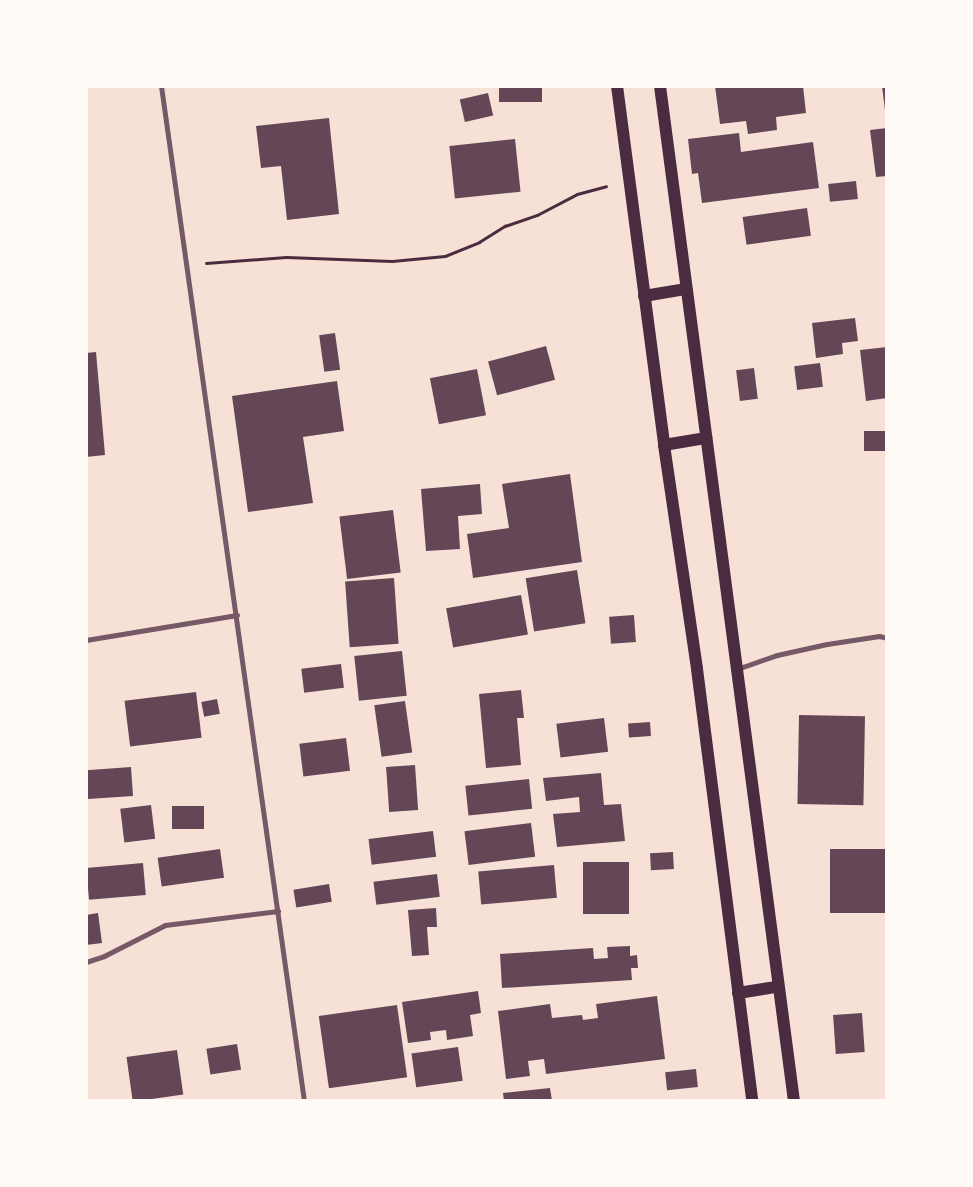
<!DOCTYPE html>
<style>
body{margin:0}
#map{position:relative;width:973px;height:1187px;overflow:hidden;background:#f7e1d7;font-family:Inter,sans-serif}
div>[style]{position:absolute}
.building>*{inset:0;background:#644757;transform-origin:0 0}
.path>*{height:3px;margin:-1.5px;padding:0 1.5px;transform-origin:1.5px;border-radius:1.5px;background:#4a2c40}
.minor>*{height:5px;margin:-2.5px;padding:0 2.5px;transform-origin:2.5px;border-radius:2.5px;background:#755966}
.primary>*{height:12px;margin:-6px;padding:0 6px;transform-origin:6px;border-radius:6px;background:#4a2c40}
span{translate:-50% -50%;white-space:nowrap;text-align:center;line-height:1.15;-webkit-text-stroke:5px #fffaf5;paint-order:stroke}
.frame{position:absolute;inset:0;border:88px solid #fffaf5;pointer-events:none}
</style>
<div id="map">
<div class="building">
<div style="left:499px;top:86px;width:43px;height:16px"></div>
<div style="clip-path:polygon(715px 86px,803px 86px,806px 113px,776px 117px,777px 130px,748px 134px,746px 121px,720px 124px)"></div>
<div style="clip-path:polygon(882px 86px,887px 86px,887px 118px,886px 118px)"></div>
<div style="left:488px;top:93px;width:23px;height:29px;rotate:77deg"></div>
<div style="clip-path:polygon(329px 118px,339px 214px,287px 220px,281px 166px,261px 168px,256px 126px)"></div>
<div style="clip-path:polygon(887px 128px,887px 176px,876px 177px,870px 130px)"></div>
<div style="clip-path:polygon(739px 133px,741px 152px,813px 142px,819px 188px,702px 203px,698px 173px,692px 174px,688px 139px)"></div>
<div style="left:515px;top:139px;width:53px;height:66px;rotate:84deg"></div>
<div style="left:856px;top:181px;width:18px;height:28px;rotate:84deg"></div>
<div style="left:807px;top:208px;width:28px;height:65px;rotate:82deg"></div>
<div style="clip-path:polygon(855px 318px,858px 341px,842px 343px,843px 354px,816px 358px,812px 323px)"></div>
<div style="left:335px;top:333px;width:37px;height:16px;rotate:82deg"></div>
<div style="left:546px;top:346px;width:35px;height:60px;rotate:75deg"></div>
<div style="clip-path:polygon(887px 347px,887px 398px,866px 401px,860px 350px)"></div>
<div style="clip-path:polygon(96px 352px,105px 455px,86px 457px,86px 353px)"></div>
<div style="left:820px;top:363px;width:24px;height:26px;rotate:83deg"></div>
<div style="left:754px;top:368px;width:31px;height:18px;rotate:83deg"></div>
<div style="left:477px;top:369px;width:47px;height:48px;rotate:79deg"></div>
<div style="clip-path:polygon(337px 381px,344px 431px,303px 437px,313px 503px,248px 512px,232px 396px)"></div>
<div style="left:887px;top:431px;width:20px;height:23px;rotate:90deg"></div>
<div style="clip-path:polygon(570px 474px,582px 562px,473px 578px,467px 534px,509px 528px,502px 484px)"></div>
<div style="clip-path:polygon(480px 484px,482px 514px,458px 516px,460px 549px,426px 551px,421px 489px)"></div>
<div style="left:393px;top:510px;width:63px;height:54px;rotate:83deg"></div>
<div style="left:577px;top:570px;width:54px;height:52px;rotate:81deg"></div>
<div style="left:394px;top:578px;width:66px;height:49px;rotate:86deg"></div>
<div style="left:521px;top:595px;width:40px;height:76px;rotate:80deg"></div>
<div style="left:634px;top:615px;width:27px;height:25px;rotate:86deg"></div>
<div style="left:402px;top:651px;width:45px;height:48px;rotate:84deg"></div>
<div style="left:341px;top:664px;width:24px;height:40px;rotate:83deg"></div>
<div style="clip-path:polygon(521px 690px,524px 718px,517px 718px,521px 765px,486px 768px,479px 694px)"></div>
<div style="left:196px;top:692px;width:46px;height:72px;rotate:83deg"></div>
<div style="left:217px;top:699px;width:15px;height:16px;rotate:79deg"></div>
<div style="left:405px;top:701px;width:52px;height:31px;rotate:82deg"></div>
<div style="left:799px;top:715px;width:66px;height:89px;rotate:1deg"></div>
<div style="left:604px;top:718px;width:34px;height:48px;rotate:83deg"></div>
<div style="left:650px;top:722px;width:14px;height:22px;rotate:86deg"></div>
<div style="left:346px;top:738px;width:33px;height:47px;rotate:83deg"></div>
<div style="left:415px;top:765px;width:45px;height:29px;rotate:86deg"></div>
<div style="left:131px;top:767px;width:29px;height:45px;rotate:86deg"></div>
<div style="clip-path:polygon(601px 773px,604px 805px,621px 804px,625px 841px,557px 847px,553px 814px,580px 812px,579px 797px,546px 801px,543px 778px)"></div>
<div style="left:529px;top:779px;width:30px;height:64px;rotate:84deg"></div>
<div style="left:151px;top:805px;width:34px;height:31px;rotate:83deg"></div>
<div style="left:204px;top:806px;width:23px;height:32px;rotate:90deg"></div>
<div style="left:531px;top:823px;width:34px;height:67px;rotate:83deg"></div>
<div style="left:433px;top:831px;width:26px;height:65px;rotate:83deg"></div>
<div style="left:220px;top:849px;width:29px;height:63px;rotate:82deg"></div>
<div style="left:887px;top:849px;width:64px;height:57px;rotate:90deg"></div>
<div style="left:673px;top:852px;width:17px;height:23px;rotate:87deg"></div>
<div style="left:583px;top:862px;width:46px;height:52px"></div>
<div style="left:143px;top:863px;width:32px;height:57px;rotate:85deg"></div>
<div style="left:554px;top:865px;width:33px;height:76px;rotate:85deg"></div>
<div style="left:437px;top:874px;width:23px;height:64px;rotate:83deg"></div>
<div style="left:329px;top:884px;width:18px;height:36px;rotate:81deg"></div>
<div style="clip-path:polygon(436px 908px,437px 927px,427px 927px,429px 955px,412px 956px,408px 910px)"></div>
<div style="clip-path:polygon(98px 913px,102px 943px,86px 945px,86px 915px)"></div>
<div style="clip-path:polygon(630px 946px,630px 956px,637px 955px,638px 968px,631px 968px,632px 980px,502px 988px,500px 954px,593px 948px,594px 959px,608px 958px,607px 947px)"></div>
<div style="clip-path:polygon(478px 991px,481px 1013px,470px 1015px,473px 1036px,447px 1040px,446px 1030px,430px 1032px,431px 1040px,408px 1043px,402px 1002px)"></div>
<div style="clip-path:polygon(657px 996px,665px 1059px,546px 1074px,544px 1059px,528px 1061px,530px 1076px,506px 1079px,498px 1011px,550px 1004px,552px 1018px,582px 1015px,583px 1020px,598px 1018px,596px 1004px)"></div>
<div style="left:397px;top:1005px;width:73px;height:79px;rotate:82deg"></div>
<div style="left:862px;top:1013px;width:39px;height:29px;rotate:86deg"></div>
<div style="left:237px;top:1044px;width:26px;height:31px;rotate:81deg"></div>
<div style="left:458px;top:1047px;width:34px;height:47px;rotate:82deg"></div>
<div style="left:177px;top:1050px;width:45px;height:51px;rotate:82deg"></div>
<div style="left:696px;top:1069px;width:18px;height:31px;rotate:84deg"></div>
<div style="clip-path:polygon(550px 1088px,552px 1101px,504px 1101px,503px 1093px)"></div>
</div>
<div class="path">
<div style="left:206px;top:263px;width:80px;rotate:-4.3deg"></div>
<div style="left:286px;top:257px;width:106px;rotate:2.2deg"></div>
<div style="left:392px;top:261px;width:53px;rotate:-5.4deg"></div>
<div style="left:445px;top:256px;width:37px;rotate:-22deg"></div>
<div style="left:479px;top:242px;width:31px;rotate:-32deg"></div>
<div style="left:505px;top:226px;width:34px;rotate:-19deg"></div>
<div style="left:537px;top:215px;width:45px;rotate:-27.7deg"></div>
<div style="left:577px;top:194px;width:30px;rotate:-15deg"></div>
</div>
<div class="minor">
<div style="left:161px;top:86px;width:1025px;rotate:81.98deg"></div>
<div style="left:86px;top:640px;width:153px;rotate:-9.4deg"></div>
<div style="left:737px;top:669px;width:42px;rotate:-19.3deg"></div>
<div style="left:777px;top:655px;width:51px;rotate:-12.4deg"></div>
<div style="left:827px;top:644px;width:53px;rotate:-8.7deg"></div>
<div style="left:879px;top:636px;width:8px;rotate:14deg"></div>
<div style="left:86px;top:962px;width:19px;rotate:-18deg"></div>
<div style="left:104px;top:956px;width:68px;rotate:-26.9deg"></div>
<div style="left:165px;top:925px;width:114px;rotate:-7.1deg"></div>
</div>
<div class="primary">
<div style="left:617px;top:86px;width:362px;rotate:82.5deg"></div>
<div style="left:664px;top:445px;width:226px;rotate:81.6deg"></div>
<div style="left:697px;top:669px;width:435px;rotate:82.7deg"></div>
<div style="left:660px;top:86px;width:1024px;rotate:82.48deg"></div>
<div style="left:644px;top:296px;width:43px;rotate:-9.5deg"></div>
<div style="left:664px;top:445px;width:43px;rotate:-9.5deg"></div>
<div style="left:738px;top:993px;width:39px;rotate:-9deg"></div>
</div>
<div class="frame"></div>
</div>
